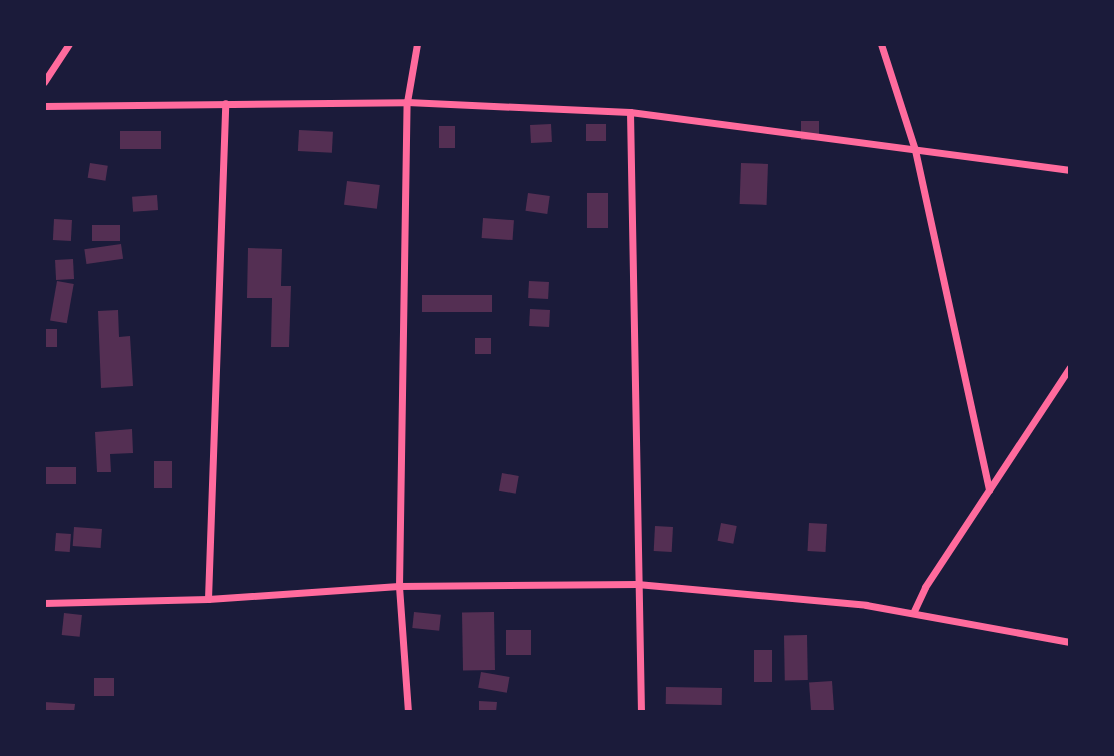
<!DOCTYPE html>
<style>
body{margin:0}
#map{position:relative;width:1114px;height:756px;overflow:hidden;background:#1b1b3a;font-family:Mulish,sans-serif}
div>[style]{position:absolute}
.building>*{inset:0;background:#542f53;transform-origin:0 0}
.minor>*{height:7px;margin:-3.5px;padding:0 3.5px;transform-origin:3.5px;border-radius:3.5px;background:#ff6b9d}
span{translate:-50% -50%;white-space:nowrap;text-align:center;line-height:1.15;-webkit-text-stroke:5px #1b1b3a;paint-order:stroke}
.frame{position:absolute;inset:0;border:46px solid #1b1b3a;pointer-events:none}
</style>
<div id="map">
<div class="building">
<div style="left:801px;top:121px;width:18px;height:19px"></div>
<div style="left:551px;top:124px;width:18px;height:21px;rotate:87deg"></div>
<div style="left:586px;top:124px;width:20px;height:17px"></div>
<div style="left:439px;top:126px;width:16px;height:22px"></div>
<div style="left:299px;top:130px;width:34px;height:21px;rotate:3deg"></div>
<div style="left:161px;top:131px;width:18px;height:41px;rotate:90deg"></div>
<div style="left:90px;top:163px;width:18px;height:15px;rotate:9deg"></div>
<div style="left:741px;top:163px;width:27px;height:41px;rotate:2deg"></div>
<div style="left:347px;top:181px;width:33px;height:24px;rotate:7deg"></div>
<div style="left:528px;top:193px;width:22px;height:18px;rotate:8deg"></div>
<div style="left:587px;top:193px;width:21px;height:35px"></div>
<div style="left:157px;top:195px;width:15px;height:25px;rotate:86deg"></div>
<div style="left:483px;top:218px;width:31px;height:20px;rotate:4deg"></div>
<div style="left:54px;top:219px;width:18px;height:21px;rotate:3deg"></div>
<div style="left:120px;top:225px;width:16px;height:28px;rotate:90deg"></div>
<div style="left:121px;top:244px;width:15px;height:37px;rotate:82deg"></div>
<div style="clip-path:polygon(248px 248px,282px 249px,281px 286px,291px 286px,289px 347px,271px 347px,272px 298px,247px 298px)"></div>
<div style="left:73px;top:259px;width:20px;height:18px;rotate:87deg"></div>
<div style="left:57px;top:281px;width:17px;height:40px;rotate:10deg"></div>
<div style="left:529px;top:281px;width:20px;height:17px;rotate:3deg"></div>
<div style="left:422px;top:295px;width:70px;height:17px"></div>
<div style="left:530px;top:309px;width:20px;height:17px;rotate:3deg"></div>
<div style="clip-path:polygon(118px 310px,119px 337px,130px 336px,133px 386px,101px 388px,98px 311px)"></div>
<div style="left:44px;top:329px;width:13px;height:18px"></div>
<div style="left:475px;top:338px;width:16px;height:16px"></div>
<div style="clip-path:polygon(132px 429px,133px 453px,110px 454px,111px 472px,97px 472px,95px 432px)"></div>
<div style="left:154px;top:461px;width:18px;height:27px"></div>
<div style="left:44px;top:467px;width:32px;height:17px"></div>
<div style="left:502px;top:473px;width:17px;height:18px;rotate:10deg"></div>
<div style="left:721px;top:523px;width:16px;height:18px;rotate:11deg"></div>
<div style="left:809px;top:523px;width:18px;height:28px;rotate:3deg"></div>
<div style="left:655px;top:526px;width:18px;height:25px;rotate:3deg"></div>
<div style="left:74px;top:527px;width:28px;height:19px;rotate:4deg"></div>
<div style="left:56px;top:533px;width:15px;height:18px;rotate:4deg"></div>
<div style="left:414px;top:612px;width:27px;height:16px;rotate:6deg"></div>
<div style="left:494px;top:612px;width:58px;height:32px;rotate:89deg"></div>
<div style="left:64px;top:613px;width:18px;height:22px;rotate:6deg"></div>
<div style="left:506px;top:630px;width:25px;height:25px"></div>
<div style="left:807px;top:635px;width:45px;height:23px;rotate:89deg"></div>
<div style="left:754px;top:650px;width:18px;height:32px"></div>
<div style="left:481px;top:672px;width:29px;height:16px;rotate:10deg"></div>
<div style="left:94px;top:678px;width:20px;height:18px"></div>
<div style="left:832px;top:681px;width:31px;height:23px;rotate:86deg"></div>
<div style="left:666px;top:687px;width:56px;height:17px;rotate:1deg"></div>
<div style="clip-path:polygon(479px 701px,497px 702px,496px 712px,479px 712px)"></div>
<div style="clip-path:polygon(44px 702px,75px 704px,74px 712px,44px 712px)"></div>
</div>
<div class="minor">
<div style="left:881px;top:44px;width:111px;rotate:72.2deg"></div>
<div style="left:915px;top:150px;width:348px;rotate:77.7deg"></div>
<div style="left:44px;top:82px;width:45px;rotate:-56.7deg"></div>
<div style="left:44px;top:106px;width:363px;rotate:-0.6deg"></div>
<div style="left:407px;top:102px;width:223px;rotate:2.6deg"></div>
<div style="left:630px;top:112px;width:444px;rotate:7.5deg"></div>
<div style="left:630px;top:112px;width:600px;rotate:88.95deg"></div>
<div style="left:208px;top:599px;width:496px;rotate:-88deg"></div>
<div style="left:44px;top:603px;width:164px;rotate:-1.4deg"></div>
<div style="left:208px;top:599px;width:191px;rotate:-3.9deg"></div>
<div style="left:399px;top:586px;width:238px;rotate:-0.5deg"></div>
<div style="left:637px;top:584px;width:230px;rotate:5.2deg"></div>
<div style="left:866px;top:605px;width:207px;rotate:10.3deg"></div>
<div style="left:914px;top:611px;width:26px;rotate:-65deg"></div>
<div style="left:925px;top:587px;width:263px;rotate:-56.6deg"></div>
<div style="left:408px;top:712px;width:126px;rotate:-94.1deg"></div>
<div style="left:399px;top:586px;width:484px;rotate:-89.1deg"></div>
<div style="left:407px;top:102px;width:59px;rotate:-80.2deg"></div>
</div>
<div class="frame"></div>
</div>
